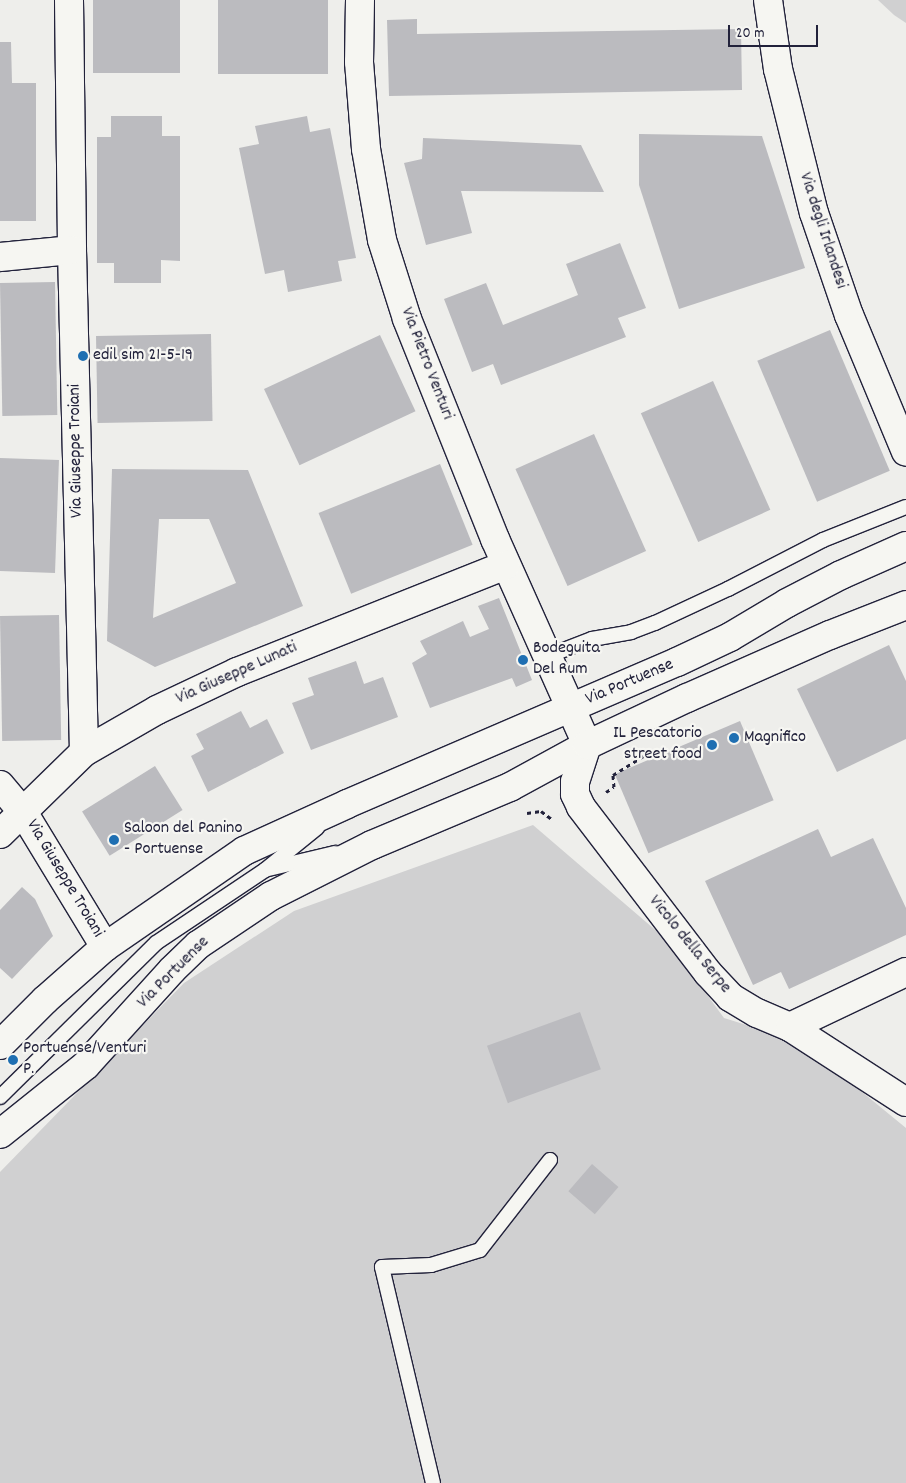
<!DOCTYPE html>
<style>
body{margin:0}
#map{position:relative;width:906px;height:1483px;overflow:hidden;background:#eeeeeb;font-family:Dekko,sans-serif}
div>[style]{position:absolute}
.green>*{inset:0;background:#d0d0d1}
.building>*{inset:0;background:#bbbbbf;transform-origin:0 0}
.path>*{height:3px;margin-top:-1.5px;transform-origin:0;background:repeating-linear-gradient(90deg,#22223b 0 4px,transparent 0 8px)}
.roads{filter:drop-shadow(1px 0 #22223b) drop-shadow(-1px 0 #22223b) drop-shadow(0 1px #22223b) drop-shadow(0 -1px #22223b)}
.lane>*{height:14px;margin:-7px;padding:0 7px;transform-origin:7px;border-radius:7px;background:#f6f6f2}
.street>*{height:28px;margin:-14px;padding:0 14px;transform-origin:14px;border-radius:14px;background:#f6f6f2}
.secondary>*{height:28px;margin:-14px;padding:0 14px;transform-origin:14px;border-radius:14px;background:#f6f6f2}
.dots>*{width:14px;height:14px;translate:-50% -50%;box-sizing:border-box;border:2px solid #f6f6f2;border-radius:50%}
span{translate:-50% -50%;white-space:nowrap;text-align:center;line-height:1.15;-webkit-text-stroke:4.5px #f6f6f2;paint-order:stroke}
.street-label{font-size:18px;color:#22223b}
.poi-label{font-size:18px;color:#22223b}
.left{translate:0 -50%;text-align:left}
.right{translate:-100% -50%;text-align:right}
.scale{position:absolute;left:728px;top:25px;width:90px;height:22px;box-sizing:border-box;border:2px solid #22223b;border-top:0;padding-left:6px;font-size:15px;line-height:18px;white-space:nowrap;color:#22223b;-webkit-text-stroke:4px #f6f6f2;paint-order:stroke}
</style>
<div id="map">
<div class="green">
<div style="clip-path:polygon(878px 0,906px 0,906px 23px,894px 15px)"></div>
<div style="clip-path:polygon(533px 825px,667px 940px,724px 1018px,801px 1042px,906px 1128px,906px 1483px,0 1483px,0 1172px,184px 983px,294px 911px)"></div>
</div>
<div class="building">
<div style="left:93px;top:0;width:87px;height:73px"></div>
<div style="left:218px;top:0;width:110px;height:74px"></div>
<div style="clip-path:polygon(417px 19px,417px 34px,741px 29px,742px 90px,389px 96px,387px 20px)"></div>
<div style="clip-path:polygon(0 42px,11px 42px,12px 83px,36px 83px,36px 221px,0 221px)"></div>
<div style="clip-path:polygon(111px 116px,162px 116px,162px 136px,180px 136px,180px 261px,161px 260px,161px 283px,114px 283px,114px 263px,97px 263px,97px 137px,111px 137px)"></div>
<div style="clip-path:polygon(307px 116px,310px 132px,330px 128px,356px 258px,338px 261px,342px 281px,288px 292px,284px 270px,265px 274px,239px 148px,259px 144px,255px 126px)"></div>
<div style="clip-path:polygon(639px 134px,762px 136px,805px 268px,679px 309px,639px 185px)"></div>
<div style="clip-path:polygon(423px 138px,581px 145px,604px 192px,461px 191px,472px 233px,426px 245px,404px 163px,422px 159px)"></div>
<div style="clip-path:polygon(620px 243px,646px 308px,618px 318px,626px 337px,501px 385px,493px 364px,472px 372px,444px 299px,486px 283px,503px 325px,578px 295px,566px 264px)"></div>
<div style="left:55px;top:282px;width:133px;height:55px;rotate:89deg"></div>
<div style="left:830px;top:330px;width:153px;height:79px;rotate:67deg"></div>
<div style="left:211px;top:334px;width:87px;height:115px;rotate:89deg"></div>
<div style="left:380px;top:335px;width:84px;height:128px;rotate:65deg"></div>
<div style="left:713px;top:381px;width:141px;height:79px;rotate:66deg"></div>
<div style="left:594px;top:434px;width:128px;height:86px;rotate:66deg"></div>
<div style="left:0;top:458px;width:59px;height:113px;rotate:2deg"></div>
<div style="left:440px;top:464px;width:87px;height:131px;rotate:68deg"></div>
<div style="clip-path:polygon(evenodd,112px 469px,248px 470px,303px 606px,155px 667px,107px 641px,112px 469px,159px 519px,209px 519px,236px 583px,153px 618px,159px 519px)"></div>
<div style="clip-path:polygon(499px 598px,532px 680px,516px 687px,512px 678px,430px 708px,412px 663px,427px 654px,420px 641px,463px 621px,470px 637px,489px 629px,478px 606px)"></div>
<div style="left:59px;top:615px;width:125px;height:59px;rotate:89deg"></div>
<div style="clip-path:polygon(889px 645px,906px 681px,906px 739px,837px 772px,797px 689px)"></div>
<div style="clip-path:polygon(356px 661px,364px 684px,383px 677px,398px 717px,311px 750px,292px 703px,314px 695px,308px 678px)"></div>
<div style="clip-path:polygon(241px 711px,250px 728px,267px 719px,284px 753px,208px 792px,191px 756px,204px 749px,196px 734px)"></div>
<div style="left:740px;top:721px;width:86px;height:136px;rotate:67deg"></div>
<div style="left:155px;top:766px;width:52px;height:86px;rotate:58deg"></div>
<div style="clip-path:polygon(818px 829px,831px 857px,873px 838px,906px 908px,906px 935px,789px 989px,781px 972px,753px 985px,705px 881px)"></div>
<div style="clip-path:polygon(22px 887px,35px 899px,53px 936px,12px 979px,0 968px,0 910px)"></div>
<div style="left:580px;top:1012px;width:61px;height:99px;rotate:70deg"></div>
<div style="left:592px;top:1164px;width:35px;height:36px;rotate:41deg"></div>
</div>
<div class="path">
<div style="left:606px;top:792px;width:9px;rotate:-32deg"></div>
<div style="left:614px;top:787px;width:12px;rotate:-95deg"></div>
<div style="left:613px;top:775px;width:36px;rotate:-32deg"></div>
<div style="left:527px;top:813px;width:14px;rotate:-8deg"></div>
<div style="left:541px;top:811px;width:15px;rotate:37deg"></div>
</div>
<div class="roads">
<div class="lane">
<div style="left:548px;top:656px;width:47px;rotate:-21.1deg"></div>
<div style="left:592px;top:639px;width:40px;rotate:-10deg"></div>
<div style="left:631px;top:632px;width:26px;rotate:-21deg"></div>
<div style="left:655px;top:623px;width:81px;rotate:-25deg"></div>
<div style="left:728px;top:589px;width:107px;rotate:-27.3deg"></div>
<div style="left:823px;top:540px;width:89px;rotate:-21.7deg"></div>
<div style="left:268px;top:869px;width:69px;rotate:-13.4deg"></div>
<div style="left:0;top:1097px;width:219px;rotate:-44.6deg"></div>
<div style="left:156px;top:943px;width:131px;rotate:-33.8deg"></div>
<div style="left:265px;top:870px;width:67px;rotate:-38.9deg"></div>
<div style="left:433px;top:1483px;width:222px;rotate:-103.3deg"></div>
<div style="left:382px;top:1267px;width:49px;rotate:-2.3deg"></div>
<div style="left:431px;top:1265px;width:51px;rotate:-17deg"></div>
<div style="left:480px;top:1250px;width:114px;rotate:-52.1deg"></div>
</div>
<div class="street">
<div style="left:69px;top:0;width:250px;rotate:89.3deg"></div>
<div style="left:72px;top:250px;width:502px;rotate:88.63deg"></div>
<div style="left:360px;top:0;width:62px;rotate:90.9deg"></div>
<div style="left:359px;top:62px;width:87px;rotate:85.4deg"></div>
<div style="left:366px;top:149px;width:92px;rotate:80deg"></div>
<div style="left:382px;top:240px;width:83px;rotate:72.4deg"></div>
<div style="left:407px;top:319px;width:237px;rotate:68.2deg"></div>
<div style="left:495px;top:539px;width:226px;rotate:65.9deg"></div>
<div style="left:587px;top:745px;width:39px;rotate:108deg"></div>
<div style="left:575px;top:782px;width:12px;rotate:90deg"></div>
<div style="left:575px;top:794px;width:14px;rotate:65deg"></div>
<div style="left:581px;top:807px;width:209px;rotate:52.6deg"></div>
<div style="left:708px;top:973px;width:33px;rotate:47deg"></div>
<div style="left:730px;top:997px;width:31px;rotate:31deg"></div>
<div style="left:757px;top:1013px;width:36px;rotate:23deg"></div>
<div style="left:790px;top:1027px;width:138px;rotate:32.9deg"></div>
<div style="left:768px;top:0;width:70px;rotate:81.8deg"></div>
<div style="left:778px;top:69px;width:148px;rotate:76deg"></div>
<div style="left:814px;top:213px;width:108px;rotate:71.1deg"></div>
<div style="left:849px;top:315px;width:148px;rotate:67.4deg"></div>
<div style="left:0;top:257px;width:72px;rotate:-5.6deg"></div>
<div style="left:0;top:785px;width:35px;rotate:50deg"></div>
<div style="left:23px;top:812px;width:158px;rotate:58.7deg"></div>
<div style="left:0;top:834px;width:117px;rotate:-44.3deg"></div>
<div style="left:84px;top:752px;width:84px;rotate:-29.9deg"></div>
<div style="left:157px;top:710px;width:89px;rotate:-25.4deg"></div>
<div style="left:237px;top:672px;width:289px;rotate:-21.7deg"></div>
<div style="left:790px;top:1027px;width:128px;rotate:-25.4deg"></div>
</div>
<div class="secondary">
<div style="left:0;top:1045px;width:64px;rotate:-45deg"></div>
<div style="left:45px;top:1000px;width:80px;rotate:-41.5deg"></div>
<div style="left:105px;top:947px;width:169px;rotate:-34.6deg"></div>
<div style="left:244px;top:851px;width:113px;rotate:-24.5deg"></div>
<div style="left:347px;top:804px;width:359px;rotate:-23.3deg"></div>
<div style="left:677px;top:662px;width:59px;rotate:-25.3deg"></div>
<div style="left:730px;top:637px;width:66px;rotate:-30.8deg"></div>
<div style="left:787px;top:603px;width:61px;rotate:-27.4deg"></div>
<div style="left:841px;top:575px;width:71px;rotate:-24deg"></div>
<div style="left:0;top:1134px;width:110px;rotate:-38.7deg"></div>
<div style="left:86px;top:1065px;width:128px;rotate:-47.8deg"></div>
<div style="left:172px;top:970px;width:36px;rotate:-44deg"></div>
<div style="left:198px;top:945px;width:88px;rotate:-33.9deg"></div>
<div style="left:271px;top:896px;width:113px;rotate:-26.8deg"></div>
<div style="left:372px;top:845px;width:150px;rotate:-22.8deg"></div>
<div style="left:510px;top:787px;width:88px;rotate:-28.6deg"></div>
<div style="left:587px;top:745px;width:110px;rotate:-25.2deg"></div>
<div style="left:687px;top:698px;width:156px;rotate:-23.8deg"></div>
<div style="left:830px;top:635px;width:82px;rotate:-21.5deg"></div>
</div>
</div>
<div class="dots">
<div style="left:83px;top:356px;background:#1f6fb2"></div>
<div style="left:523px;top:660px;background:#1f6fb2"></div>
<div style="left:734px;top:738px;background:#1f6fb2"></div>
<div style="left:712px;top:745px;background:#1f6fb2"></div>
<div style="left:114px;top:840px;background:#1f6fb2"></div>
<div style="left:13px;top:1060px;background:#1f6fb2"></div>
</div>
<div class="street-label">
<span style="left:822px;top:231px;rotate:72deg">Via degli Irlandesi</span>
<span style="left:426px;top:364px;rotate:69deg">Via Pietro Venturi</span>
<span style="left:77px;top:451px;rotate:-91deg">Via Giuseppe Troiani</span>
<span style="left:237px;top:674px;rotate:-24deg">Via Giuseppe Lunati</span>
<span style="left:630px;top:683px;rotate:-23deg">Via Portuense</span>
<span style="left:64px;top:879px;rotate:59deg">Via Giuseppe Troiani</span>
<span style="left:689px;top:945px;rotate:51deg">Vicolo della Serpe</span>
<span style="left:174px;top:973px;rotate:-45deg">Via Portuense</span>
</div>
<div class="poi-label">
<span class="left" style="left:93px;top:356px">edil sim 21-5-19</span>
<span class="left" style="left:533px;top:660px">Bodeguita<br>Del Rum</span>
<span class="right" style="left:702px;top:745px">IL Pescatorio<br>street food</span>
<span class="left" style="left:744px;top:738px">Magnifico</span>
<span class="left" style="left:124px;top:840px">Saloon del Panino<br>- Portuense</span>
<span class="left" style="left:23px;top:1060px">Portuense/Venturi<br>P.</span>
</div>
<div class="scale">20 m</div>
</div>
